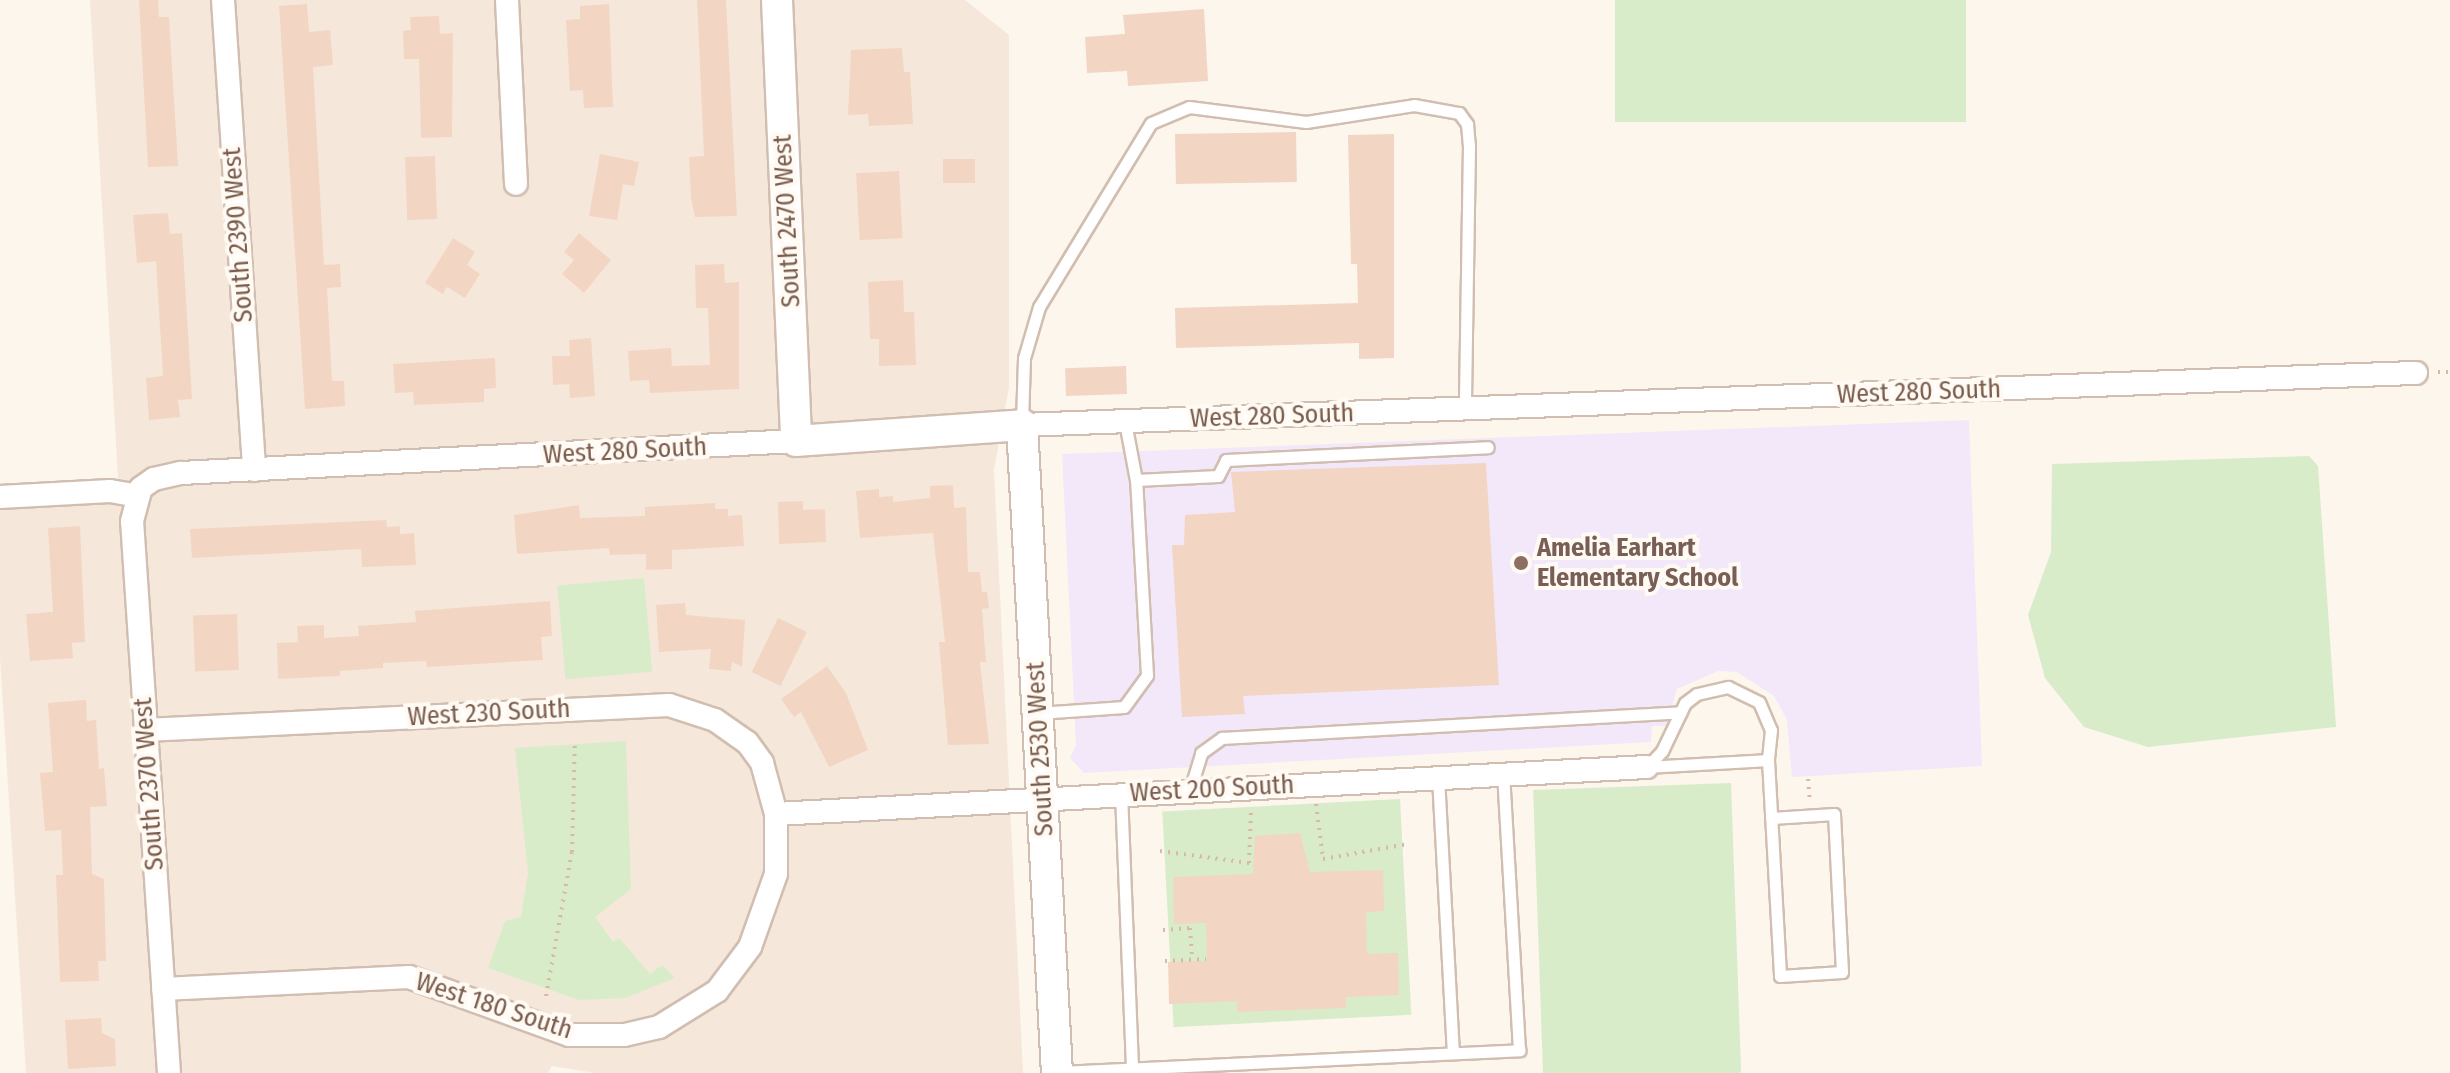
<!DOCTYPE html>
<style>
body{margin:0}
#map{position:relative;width:2450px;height:1073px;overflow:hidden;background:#fdf6ec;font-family:"Fira Sans Condensed",sans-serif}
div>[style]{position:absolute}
.residential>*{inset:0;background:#f5e8da}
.education>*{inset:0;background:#f3e8fa}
.green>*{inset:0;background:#d8ecc9;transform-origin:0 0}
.building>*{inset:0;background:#f3d5c3;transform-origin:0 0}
.path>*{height:4px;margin-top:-2px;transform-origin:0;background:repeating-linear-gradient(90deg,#d9b8a5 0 2px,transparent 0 8px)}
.roads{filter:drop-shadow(2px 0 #d1beb0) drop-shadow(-2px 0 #d1beb0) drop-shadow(0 2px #d1beb0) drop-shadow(0 -2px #d1beb0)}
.lane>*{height:11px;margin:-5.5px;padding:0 5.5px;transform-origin:5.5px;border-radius:5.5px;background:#fff}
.street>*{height:22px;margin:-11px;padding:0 11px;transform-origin:11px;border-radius:11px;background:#fff}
.secondary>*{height:30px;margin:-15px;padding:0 15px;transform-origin:15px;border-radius:15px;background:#fff}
.dots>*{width:22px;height:22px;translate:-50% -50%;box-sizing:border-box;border:4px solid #fffaf3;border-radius:50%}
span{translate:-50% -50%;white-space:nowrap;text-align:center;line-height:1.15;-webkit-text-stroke:8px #fffaf3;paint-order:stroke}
.street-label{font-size:26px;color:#7a5c4d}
.education-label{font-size:26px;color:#785e54;font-weight:700}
.left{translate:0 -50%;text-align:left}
</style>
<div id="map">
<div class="residential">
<div style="clip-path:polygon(90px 0,965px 0,1009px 35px,1009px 387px,994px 470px,1023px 1073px,595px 1073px,552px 1066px,548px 1073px,26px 1073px,0 657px,0 501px,119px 494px)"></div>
</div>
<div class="education">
<div style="clip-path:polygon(1969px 420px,1982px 766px,1792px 777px,1787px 720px,1774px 696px,1737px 672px,1718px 671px,1677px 689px,1666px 726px,1652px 726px,1651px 742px,1084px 773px,1070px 758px,1076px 745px,1062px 454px)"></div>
</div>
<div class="green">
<div style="left:1615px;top:0;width:351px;height:122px"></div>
<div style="clip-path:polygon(2309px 456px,2318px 466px,2336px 727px,2148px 747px,2084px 727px,2045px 678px,2028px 615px,2051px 552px,2052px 464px)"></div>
<div style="left:644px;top:578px;width:94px;height:87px;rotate:85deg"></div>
<div style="clip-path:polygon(626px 741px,631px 889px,595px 917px,613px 942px,619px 938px,650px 974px,662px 965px,675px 978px,625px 998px,579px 1000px,488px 968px,505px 921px,521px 917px,528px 873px,515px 748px)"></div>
<div style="left:1731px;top:783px;width:290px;height:198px;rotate:88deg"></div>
<div style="left:1400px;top:799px;width:216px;height:238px;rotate:87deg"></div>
</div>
<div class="building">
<div style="clip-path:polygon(139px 0,158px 0,159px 17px,169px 17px,178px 166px,148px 167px)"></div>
<div style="clip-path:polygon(697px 0,726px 0,737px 216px,695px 217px,691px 198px,689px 157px,704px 156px)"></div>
<div style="clip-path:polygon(307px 4px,309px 32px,330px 30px,333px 65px,313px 67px,324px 265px,340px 264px,341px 287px,327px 288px,332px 381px,344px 381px,345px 406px,305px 409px,279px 6px)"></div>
<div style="clip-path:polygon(609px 4px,613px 107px,584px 108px,583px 90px,570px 91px,566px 20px,580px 19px,580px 6px)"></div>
<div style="clip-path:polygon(1204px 9px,1208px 81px,1128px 86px,1127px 71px,1087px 73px,1085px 37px,1125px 34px,1123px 15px)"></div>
<div style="clip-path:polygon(439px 16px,440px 34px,453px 33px,452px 137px,421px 138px,419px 59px,404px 59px,403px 31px,411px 30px,410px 17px)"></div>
<div style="clip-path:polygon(902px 48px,904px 72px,910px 72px,913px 124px,869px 126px,868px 114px,848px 115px,851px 50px)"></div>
<div style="left:1296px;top:132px;width:50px;height:121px;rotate:89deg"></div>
<div style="clip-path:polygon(1394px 134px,1394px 358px,1359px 359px,1359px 343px,1176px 348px,1175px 308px,1358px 303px,1357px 264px,1351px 264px,1348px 135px)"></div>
<div style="clip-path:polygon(600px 154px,639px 162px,634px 186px,623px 184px,617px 220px,589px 216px)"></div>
<div style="left:435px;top:156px;width:63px;height:30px;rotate:88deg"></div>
<div style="left:943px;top:159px;width:32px;height:24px"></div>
<div style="left:899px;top:171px;width:67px;height:43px;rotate:87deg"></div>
<div style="clip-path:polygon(168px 213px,170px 234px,182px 233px,192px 399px,178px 400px,180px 417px,149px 420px,146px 378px,163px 376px,156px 261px,137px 263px,133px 215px)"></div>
<div style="clip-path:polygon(579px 233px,611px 260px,584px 293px,562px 274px,574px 260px,564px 252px)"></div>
<div style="clip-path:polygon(453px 238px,475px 252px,467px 265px,480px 274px,465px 298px,447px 287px,443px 294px,425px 283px)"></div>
<div style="clip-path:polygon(724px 264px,725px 283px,739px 282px,739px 389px,650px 393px,649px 380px,630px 381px,628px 351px,671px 348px,672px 366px,710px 365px,708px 308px,696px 308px,695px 265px)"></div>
<div style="clip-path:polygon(903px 280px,904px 312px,914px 312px,916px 365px,879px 366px,879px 339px,870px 339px,868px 282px)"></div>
<div style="clip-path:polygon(591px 338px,595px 396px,570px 398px,569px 384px,553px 385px,552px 356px,570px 356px,569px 340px)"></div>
<div style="clip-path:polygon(495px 358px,496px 388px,484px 389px,484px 402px,414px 405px,413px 392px,395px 393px,393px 364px)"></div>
<div style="left:1126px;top:366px;width:28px;height:61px;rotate:88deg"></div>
<div style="clip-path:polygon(1486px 463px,1499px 685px,1243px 696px,1245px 714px,1182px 717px,1172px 545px,1184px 545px,1185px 515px,1235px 512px,1231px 472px)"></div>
<div style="clip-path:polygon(953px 485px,954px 508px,966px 507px,968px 572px,980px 572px,982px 592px,987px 592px,989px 608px,982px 609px,986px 662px,980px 662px,989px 744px,948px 745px,939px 642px,945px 642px,933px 533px,860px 538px,856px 491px,879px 489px,879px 497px,893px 496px,893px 502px,930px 498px,930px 486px)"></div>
<div style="clip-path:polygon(803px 501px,803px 510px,825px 509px,826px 542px,779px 544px,778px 502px)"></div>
<div style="clip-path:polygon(715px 503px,715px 509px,728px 509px,728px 516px,742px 515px,744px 546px,672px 550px,672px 569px,646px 570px,646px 554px,610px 555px,609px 548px,517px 554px,514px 515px,579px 505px,580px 518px,645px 516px,645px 507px)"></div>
<div style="clip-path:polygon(386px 520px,387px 527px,400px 526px,400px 534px,414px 533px,416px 565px,362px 567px,361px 549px,192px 558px,190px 529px)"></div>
<div style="clip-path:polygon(80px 526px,85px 642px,72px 643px,73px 658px,30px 661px,26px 614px,53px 612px,48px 528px)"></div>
<div style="clip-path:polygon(550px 601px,552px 636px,541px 637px,543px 660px,427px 667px,426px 661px,383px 663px,383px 668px,340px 671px,340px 676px,278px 679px,277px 643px,298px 642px,297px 626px,324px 625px,324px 638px,359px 636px,358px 626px,416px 622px,415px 611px)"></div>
<div style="clip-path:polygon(685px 603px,686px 615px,745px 620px,742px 667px,732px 662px,731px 671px,709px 669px,711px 649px,659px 652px,656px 605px)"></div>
<div style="left:237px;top:614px;width:56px;height:44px;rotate:88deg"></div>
<div style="left:778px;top:618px;width:32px;height:60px;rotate:26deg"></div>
<div style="clip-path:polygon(827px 666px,846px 693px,868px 750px,829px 767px,801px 712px,794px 717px,781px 699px)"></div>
<div style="clip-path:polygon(86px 700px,87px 721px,96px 720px,99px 769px,104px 768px,107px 806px,90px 807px,92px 874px,104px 879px,106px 961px,98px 961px,99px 981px,60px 982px,56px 875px,63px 875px,61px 830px,45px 831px,40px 773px,53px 772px,48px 703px)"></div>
<div style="clip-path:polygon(1300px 833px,1310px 872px,1383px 870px,1384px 911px,1366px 912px,1367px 954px,1398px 953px,1399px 995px,1346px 997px,1346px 1008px,1237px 1012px,1237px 1001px,1169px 1004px,1168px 962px,1207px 961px,1206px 923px,1174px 924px,1173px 877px,1253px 874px,1255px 836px)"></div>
<div style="clip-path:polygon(101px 1018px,102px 1033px,115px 1039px,116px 1066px,68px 1069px,65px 1020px)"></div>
</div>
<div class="path">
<div style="left:2438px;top:372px;width:12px"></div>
<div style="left:1808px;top:779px;width:21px;rotate:85deg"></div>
<div style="left:1316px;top:804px;width:55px;rotate:82.7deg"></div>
<div style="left:1323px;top:859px;width:86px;rotate:-10deg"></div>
<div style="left:1160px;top:851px;width:90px;rotate:7.7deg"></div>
<div style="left:1249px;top:863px;width:53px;rotate:-87.8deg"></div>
<div style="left:1163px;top:930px;width:27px;rotate:-4deg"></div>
<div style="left:1190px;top:928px;width:32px;rotate:86deg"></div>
<div style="left:1165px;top:961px;width:41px;rotate:-2.8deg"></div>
<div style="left:546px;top:996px;width:146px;rotate:-79.8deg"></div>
<div style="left:572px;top:852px;width:112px;rotate:-88.5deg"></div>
</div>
<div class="roads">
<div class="lane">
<div style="left:1022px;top:422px;width:64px;rotate:-88.2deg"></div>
<div style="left:1024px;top:358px;width:53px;rotate:-73.6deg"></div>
<div style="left:1039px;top:307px;width:215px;rotate:-58.7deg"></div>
<div style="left:1151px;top:123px;width:41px;rotate:-22.8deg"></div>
<div style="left:1189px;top:107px;width:118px;rotate:7.3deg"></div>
<div style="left:1306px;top:122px;width:109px;rotate:-8.9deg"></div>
<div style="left:1414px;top:105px;width:46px;rotate:10.1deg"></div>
<div style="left:1459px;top:113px;width:14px;rotate:54deg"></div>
<div style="left:1467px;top:124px;width:21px;rotate:85deg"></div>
<div style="left:1469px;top:145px;width:264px;rotate:90.9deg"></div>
<div style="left:1125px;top:422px;width:59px;rotate:79.3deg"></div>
<div style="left:1038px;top:713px;width:86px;rotate:-4deg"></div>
<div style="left:1124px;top:707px;width:39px;rotate:-54deg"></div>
<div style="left:1147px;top:675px;width:195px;rotate:-93.2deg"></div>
<div style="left:1136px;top:480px;width:82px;rotate:-2.8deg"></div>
<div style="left:1218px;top:476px;width:18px;rotate:-63deg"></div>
<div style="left:1226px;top:460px;width:262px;rotate:-2.8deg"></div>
<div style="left:1647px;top:767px;width:22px;rotate:-47deg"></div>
<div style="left:1662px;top:751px;width:53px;rotate:-64.4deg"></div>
<div style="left:1685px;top:703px;width:15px;rotate:-37deg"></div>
<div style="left:1697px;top:694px;width:32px;rotate:-13deg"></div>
<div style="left:1728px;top:687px;width:34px;rotate:26deg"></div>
<div style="left:1759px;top:702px;width:30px;rotate:67deg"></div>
<div style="left:1771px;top:730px;width:30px;rotate:96deg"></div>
<div style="left:1768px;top:760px;width:216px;rotate:86.8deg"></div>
<div style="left:1780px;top:976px;width:62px;rotate:-3.7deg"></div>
<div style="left:1842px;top:972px;width:158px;rotate:-92.9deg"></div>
<div style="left:1834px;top:814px;width:63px;rotate:176.4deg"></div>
<div style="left:1647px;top:767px;width:121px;rotate:-3.3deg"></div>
<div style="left:1438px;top:777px;width:276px;rotate:86.9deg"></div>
<div style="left:1190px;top:790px;width:39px;rotate:-73deg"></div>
<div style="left:1201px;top:753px;width:26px;rotate:-36deg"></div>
<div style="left:1222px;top:738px;width:459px;rotate:-3.2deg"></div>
<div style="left:1121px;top:793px;width:275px;rotate:87.7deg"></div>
<div style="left:1060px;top:1072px;width:460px;rotate:-2.7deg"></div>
<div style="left:1519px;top:1050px;width:276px;rotate:-93.3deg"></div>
</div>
<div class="street">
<div style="left:223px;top:0;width:471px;rotate:86.2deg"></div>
<div style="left:507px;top:0;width:184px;rotate:87.2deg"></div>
<div style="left:1022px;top:425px;width:1395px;rotate:-2.14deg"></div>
<div style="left:0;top:497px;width:110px;rotate:-3.1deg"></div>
<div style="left:110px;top:491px;width:27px;rotate:10deg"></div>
<div style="left:145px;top:730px;width:525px;rotate:-2.73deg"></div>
<div style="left:669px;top:705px;width:48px;rotate:18.1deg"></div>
<div style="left:715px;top:720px;width:39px;rotate:35deg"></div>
<div style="left:747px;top:742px;width:26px;rotate:54deg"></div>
<div style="left:762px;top:763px;width:53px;rotate:74.6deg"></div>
<div style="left:776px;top:814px;width:60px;rotate:90deg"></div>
<div style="left:776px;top:874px;width:77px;rotate:109.6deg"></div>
<div style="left:750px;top:947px;width:55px;rotate:126.9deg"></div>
<div style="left:717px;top:991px;width:68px;rotate:148.2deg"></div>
<div style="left:659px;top:1027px;width:36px;rotate:167deg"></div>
<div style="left:624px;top:1035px;width:55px;rotate:180deg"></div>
<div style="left:569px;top:1035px;width:170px;rotate:-160.1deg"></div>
<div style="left:409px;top:977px;width:246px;rotate:177.2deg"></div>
<div style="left:776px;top:814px;width:872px;rotate:-3.09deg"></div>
<div style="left:169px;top:1073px;width:553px;rotate:-93.83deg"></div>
<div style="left:132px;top:521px;width:34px;rotate:-75deg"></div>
<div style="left:141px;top:488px;width:16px;rotate:-35deg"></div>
<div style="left:154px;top:479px;width:28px;rotate:-13deg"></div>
<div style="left:181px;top:473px;width:616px;rotate:-2.98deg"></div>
</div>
<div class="secondary">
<div style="left:777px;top:0;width:441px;rotate:87.5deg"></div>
<div style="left:796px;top:441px;width:227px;rotate:-4deg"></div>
<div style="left:1022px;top:425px;width:649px;rotate:86.91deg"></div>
</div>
</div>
<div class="dots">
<div style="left:1521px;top:563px;background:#8d6e63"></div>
</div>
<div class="street-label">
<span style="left:787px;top:221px;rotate:-93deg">South 2470 West</span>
<span style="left:238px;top:235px;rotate:-94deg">South 2390 West</span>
<span style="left:1919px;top:392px;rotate:-2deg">West 280 South</span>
<span style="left:1272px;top:416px;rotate:-2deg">West 280 South</span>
<span style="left:625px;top:451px;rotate:-3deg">West 280 South</span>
<span style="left:489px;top:713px;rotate:-3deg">West 230 South</span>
<span style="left:1040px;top:749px;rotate:-93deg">South 2530 West</span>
<span style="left:149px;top:784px;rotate:-94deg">South 2370 West</span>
<span style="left:1212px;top:789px;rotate:-3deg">West 200 South</span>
<span style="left:494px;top:1006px;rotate:18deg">West 180 South</span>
</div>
<div class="education-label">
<span class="left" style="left:1537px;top:563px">Amelia Earhart<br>Elementary School</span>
</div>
</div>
